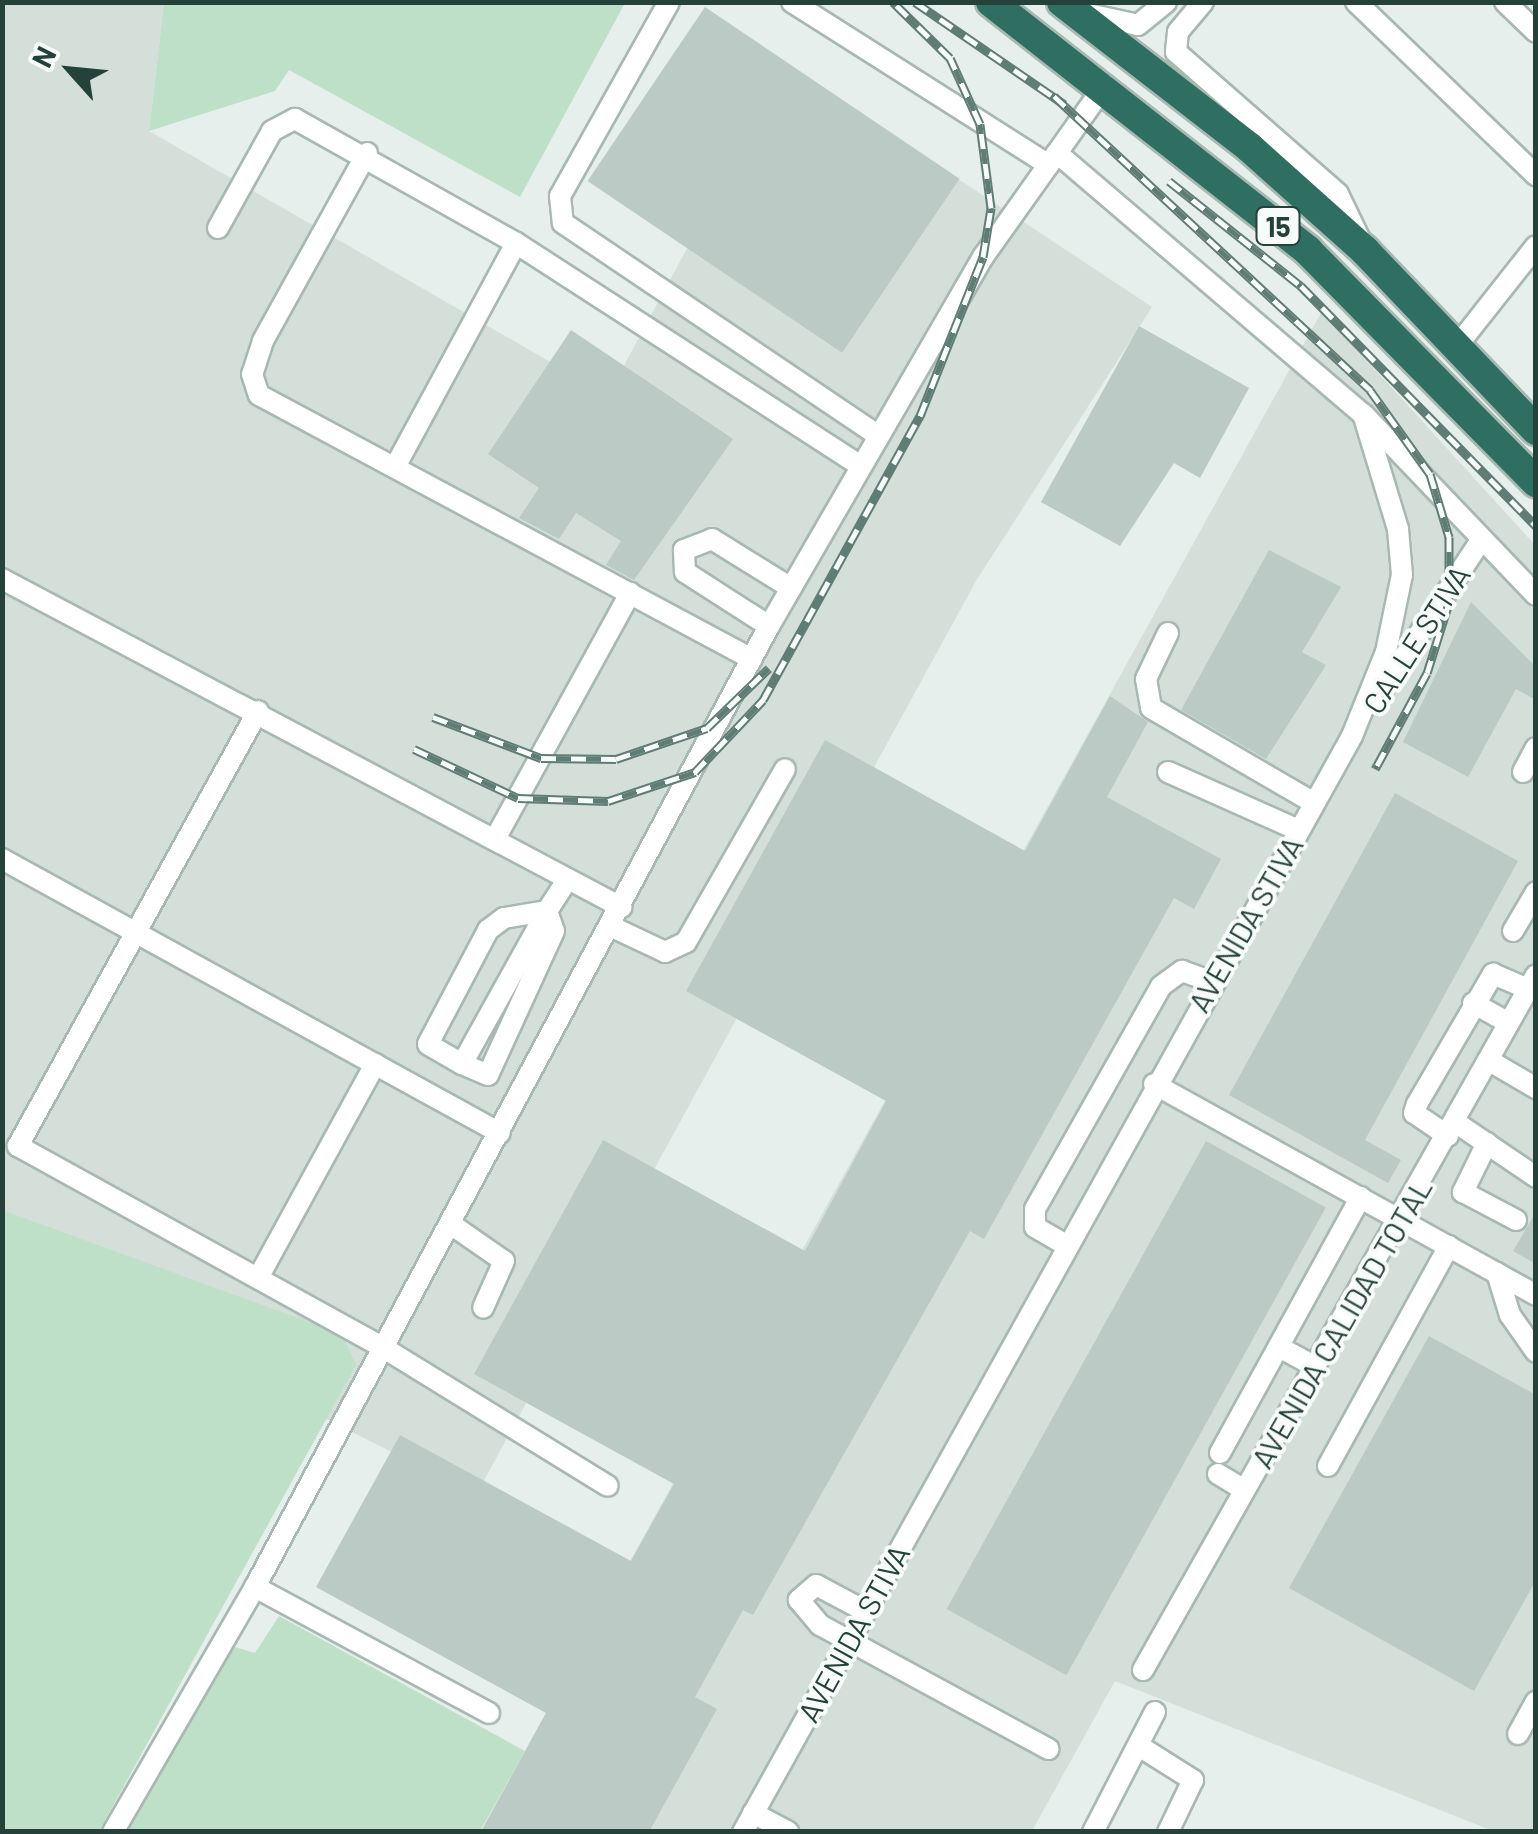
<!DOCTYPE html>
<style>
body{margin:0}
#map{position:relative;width:1538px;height:1834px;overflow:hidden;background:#e6efeb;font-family:Barlow,sans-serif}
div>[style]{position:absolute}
.built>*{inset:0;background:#d4dfda}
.green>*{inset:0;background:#bfe0c8}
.building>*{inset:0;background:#bbcac4;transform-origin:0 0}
.roads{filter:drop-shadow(2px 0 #a8b8b2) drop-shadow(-2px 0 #a8b8b2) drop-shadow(0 2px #a8b8b2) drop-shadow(0 -2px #a8b8b2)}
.minor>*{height:20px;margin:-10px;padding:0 10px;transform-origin:10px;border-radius:10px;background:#fff}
.highway>*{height:30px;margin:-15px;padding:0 15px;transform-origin:15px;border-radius:15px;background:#2f6f62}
.rail>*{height:9px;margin-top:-4.5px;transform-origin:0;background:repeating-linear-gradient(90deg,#f7fbf9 0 15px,#5f7d75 0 30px);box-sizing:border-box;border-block:2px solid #5f7d75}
span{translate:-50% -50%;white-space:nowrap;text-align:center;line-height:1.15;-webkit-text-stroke:8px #f7fbf9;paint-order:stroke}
.shield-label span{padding:2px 8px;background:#f7fbf9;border:2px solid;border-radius:8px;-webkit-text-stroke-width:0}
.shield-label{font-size:28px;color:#24423a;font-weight:700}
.street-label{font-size:30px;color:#24423a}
.frame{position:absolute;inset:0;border:5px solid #24423a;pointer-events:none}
.north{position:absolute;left:20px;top:20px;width:100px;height:100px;-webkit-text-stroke:8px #f7fbf9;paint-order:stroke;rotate:297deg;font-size:28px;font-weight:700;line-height:40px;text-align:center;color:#24423a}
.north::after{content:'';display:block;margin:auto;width:35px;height:45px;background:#24423a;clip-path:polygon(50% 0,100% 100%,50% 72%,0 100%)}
</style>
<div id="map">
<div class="built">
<div style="clip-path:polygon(2px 3px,164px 3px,149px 131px,608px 395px,786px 65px,1152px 307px,976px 581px,476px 1495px,3px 1254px)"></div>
<div style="clip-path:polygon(1322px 311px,1535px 545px,1535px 1831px,1493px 1831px,1115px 1681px,1032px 1831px,480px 1832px)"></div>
</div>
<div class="green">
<div style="clip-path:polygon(164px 3px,164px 2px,625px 3px,520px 197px,289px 70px,275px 91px,149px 131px)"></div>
<div style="clip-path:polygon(2px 1210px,342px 1334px,356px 1365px,99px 1831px,3px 1831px)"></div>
<div style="clip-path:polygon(279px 1616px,525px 1751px,480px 1831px,124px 1832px,225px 1644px,255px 1653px)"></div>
</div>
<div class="building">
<div style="left:705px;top:7px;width:307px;height:210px;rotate:34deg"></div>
<div style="clip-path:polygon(1139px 326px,1249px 388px,1200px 478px,1174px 463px,1120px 546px,1041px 502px)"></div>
<div style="clip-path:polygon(571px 330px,733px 439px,634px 580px,606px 565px,621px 541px,576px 513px,559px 539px,519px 518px,539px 488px,488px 454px)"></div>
<div style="clip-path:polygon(1269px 550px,1341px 587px,1302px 652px,1326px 665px,1266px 759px,1181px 710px)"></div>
<div style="clip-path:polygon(1471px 602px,1536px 667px,1536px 700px,1516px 689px,1468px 777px,1403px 742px)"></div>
<div style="clip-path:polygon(1110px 696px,1148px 722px,1107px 797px,1221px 859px,1194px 909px,1174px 898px,984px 1239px,970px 1231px,753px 1615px,743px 1610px,695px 1697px,717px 1709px,649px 1832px,481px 1832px,546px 1713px,316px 1587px,400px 1435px,631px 1561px,674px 1484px,474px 1374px,603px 1140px,805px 1251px,886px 1101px,686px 991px,825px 740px,1025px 851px)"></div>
<div style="clip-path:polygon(1395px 793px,1518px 861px,1365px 1140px,1401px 1160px,1388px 1183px,1229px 1095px)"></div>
<div style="left:1206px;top:1141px;width:137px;height:535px;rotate:29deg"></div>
<div style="clip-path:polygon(1536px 1212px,1536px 1264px,1513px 1251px)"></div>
<div style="clip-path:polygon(1429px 1336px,1536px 1395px,1536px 1580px,1474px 1691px,1289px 1588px)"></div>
</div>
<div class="roads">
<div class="minor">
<div style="left:669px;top:2px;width:223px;rotate:119.3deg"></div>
<div style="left:560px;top:196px;width:27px;rotate:84deg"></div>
<div style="left:563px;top:223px;width:379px;rotate:34deg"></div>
<div style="left:792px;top:2px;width:304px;rotate:32.4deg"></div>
<div style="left:1203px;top:2px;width:39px;rotate:130deg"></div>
<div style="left:1178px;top:32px;width:20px;rotate:96deg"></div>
<div style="left:1176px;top:52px;width:215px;rotate:41.2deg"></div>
<div style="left:1338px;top:194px;width:62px;rotate:64.3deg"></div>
<div style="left:1356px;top:2px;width:250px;rotate:43.9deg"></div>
<div style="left:1505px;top:2px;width:43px;rotate:44.1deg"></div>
<div style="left:1079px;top:12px;width:60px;rotate:12.4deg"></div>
<div style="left:1138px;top:25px;width:36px;rotate:-39deg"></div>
<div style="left:1105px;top:85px;width:83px;rotate:125.2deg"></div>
<div style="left:1057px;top:153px;width:402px;rotate:40.5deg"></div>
<div style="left:1363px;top:414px;width:250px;rotate:46.3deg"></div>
<div style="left:367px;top:153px;width:215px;rotate:119deg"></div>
<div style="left:263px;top:341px;width:35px;rotate:108deg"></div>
<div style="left:252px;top:374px;width:22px;rotate:72deg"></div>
<div style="left:259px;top:395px;width:559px;rotate:28.17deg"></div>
<div style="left:218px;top:228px;width:111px;rotate:-60.9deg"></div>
<div style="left:272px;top:131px;width:26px;rotate:-28deg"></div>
<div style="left:295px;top:119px;width:253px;rotate:29.3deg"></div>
<div style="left:516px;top:243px;width:409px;rotate:32.9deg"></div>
<div style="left:1457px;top:346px;width:127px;rotate:-51.7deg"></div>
<div style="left:395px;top:467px;width:255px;rotate:-61.6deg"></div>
<div style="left:2px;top:579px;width:701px;rotate:27.92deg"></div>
<div style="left:769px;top:626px;width:100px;rotate:-147.3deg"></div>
<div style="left:685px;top:572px;width:22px;rotate:-93deg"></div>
<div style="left:684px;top:550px;width:30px;rotate:-21deg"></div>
<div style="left:712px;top:539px;width:93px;rotate:31.8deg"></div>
<div style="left:1168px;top:633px;width:51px;rotate:115.6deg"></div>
<div style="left:1146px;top:679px;width:29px;rotate:80deg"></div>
<div style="left:1151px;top:708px;width:189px;rotate:30.2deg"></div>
<div style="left:1375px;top:701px;width:191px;rotate:-56.6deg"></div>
<div style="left:258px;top:711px;width:497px;rotate:118.9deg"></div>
<div style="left:18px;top:1146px;width:422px;rotate:28.9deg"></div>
<div style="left:387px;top:1350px;width:259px;rotate:31.6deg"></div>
<div style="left:1168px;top:772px;width:142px;rotate:24deg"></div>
<div style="left:1523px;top:772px;width:27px;rotate:-62deg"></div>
<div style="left:495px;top:839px;width:281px;rotate:-61.2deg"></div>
<div style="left:2px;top:859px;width:568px;rotate:28.82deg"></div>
<div style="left:610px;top:926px;width:61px;rotate:25.3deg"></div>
<div style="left:665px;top:952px;width:23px;rotate:-25deg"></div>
<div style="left:686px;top:942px;width:199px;rotate:-60.2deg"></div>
<div style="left:1513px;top:931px;width:45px;rotate:-59.5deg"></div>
<div style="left:1473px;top:1003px;width:41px;rotate:29.1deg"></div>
<div style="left:1488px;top:1060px;width:56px;rotate:30.3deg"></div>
<div style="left:462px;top:1064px;width:39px;rotate:-150deg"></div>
<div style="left:428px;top:1044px;width:129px;rotate:-62.2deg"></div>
<div style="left:488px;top:930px;width:20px;rotate:-37deg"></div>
<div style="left:504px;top:918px;width:44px;rotate:-9.2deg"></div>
<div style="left:547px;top:911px;width:21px;rotate:71deg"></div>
<div style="left:554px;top:931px;width:158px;rotate:114.6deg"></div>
<div style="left:488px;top:1075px;width:28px;rotate:-157deg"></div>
<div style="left:462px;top:1064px;width:175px;rotate:-60.9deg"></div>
<div style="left:547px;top:911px;width:38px;rotate:-57deg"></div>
<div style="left:1154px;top:1084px;width:436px;rotate:28.9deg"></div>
<div style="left:1455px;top:1122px;width:98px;rotate:34.2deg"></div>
<div style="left:1448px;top:1136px;width:41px;rotate:-145.9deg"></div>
<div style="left:1414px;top:1113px;width:9px;rotate:-72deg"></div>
<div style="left:1417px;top:1104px;width:151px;rotate:-59.7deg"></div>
<div style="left:1493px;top:974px;width:38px;rotate:23deg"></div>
<div style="left:1487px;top:1143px;width:55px;rotate:116.1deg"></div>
<div style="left:1463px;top:1192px;width:60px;rotate:27.8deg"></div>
<div style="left:452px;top:1225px;width:63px;rotate:34.7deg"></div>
<div style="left:504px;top:1261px;width:51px;rotate:114.1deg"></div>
<div style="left:1066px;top:1245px;width:36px;rotate:-150deg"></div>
<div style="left:1035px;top:1227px;width:18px;rotate:-90deg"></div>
<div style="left:1035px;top:1209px;width:256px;rotate:-60.5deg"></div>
<div style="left:1161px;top:986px;width:26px;rotate:-36deg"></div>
<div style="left:1182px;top:971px;width:32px;rotate:20deg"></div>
<div style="left:1497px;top:1273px;width:44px;rotate:72.8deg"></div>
<div style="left:1510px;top:1315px;width:45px;rotate:54.9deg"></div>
<div style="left:258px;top:1278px;width:244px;rotate:-61.3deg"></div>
<div style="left:1279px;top:1347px;width:42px;rotate:28.4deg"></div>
<div style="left:1220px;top:1453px;width:292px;rotate:-61.2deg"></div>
<div style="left:1328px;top:1466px;width:251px;rotate:-61.2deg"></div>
<div style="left:1218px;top:1474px;width:31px;rotate:31deg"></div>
<div style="left:865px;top:1611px;width:55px;rotate:-152deg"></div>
<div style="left:816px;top:1585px;width:23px;rotate:139deg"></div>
<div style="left:799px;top:1600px;width:33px;rotate:50deg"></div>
<div style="left:820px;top:1625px;width:260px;rotate:28.5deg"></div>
<div style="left:1143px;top:1670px;width:798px;rotate:-60.51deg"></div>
<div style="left:489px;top:1713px;width:266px;rotate:-151.7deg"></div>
<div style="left:255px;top:1587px;width:1090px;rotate:-61.86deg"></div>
<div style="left:769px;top:626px;width:427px;rotate:-59.9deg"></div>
<div style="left:983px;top:257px;width:128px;rotate:-54.6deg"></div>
<div style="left:1518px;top:1734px;width:37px;rotate:-61deg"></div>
<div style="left:1139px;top:1746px;width:64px;rotate:32.2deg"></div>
<div style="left:1193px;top:1780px;width:58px;rotate:115.7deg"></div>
<div style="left:753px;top:1813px;width:40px;rotate:28deg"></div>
<div style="left:113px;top:1832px;width:283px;rotate:-59.9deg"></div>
<div style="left:743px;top:1832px;width:1254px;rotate:-60.94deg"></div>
<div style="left:1352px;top:736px;width:91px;rotate:-68deg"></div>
<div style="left:1386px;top:652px;width:79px;rotate:-78.3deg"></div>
<div style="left:1402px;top:575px;width:46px;rotate:-95deg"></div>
<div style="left:1398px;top:529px;width:120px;rotate:-106.9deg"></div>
<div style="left:1093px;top:1832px;width:135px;rotate:-62.7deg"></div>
</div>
<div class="highway">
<div style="left:991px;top:2px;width:403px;rotate:38.1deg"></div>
<div style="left:1308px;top:251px;width:325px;rotate:45.4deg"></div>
<div style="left:1062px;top:2px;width:238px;rotate:37.8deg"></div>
<div style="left:1250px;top:148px;width:154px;rotate:41.8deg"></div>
<div style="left:1365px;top:251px;width:248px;rotate:46.3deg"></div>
</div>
</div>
<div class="rail">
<div style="left:915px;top:2px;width:181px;rotate:34.4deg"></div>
<div style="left:1054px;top:96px;width:432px;rotate:42.9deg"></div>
<div style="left:1370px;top:390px;width:103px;rotate:54.5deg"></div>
<div style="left:1430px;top:474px;width:66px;rotate:73.2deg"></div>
<div style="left:1449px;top:537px;width:66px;rotate:90deg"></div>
<div style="left:1449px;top:603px;width:73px;rotate:107.4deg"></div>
<div style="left:1427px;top:673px;width:109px;rotate:118.4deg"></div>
<div style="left:1169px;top:181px;width:169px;rotate:38.5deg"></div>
<div style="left:1301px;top:286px;width:336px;rotate:45.6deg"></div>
<div style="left:433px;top:717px;width:116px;rotate:20.8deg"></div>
<div style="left:541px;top:758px;width:75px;rotate:0.8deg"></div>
<div style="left:616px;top:759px;width:96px;rotate:-18.8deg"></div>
<div style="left:707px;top:728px;width:86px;rotate:-44.1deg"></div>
<div style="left:414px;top:749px;width:115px;rotate:25.2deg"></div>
<div style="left:518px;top:798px;width:90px;rotate:1.9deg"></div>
<div style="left:608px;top:801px;width:92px;rotate:-18.4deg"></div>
<div style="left:695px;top:772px;width:99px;rotate:-46.6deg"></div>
<div style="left:763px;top:700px;width:325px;rotate:-61.1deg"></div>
<div style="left:920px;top:416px;width:171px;rotate:-68.4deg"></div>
<div style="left:983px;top:257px;width:50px;rotate:-80.7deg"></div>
<div style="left:991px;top:208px;width:85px;rotate:-97.5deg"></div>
<div style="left:980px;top:124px;width:72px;rotate:-114.4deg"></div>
<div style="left:950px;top:58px;width:80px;rotate:-135.5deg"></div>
</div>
<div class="shield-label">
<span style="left:1278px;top:226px">15</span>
</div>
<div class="street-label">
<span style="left:1416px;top:639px;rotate:-57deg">CALLE STIVA</span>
<span style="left:1245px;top:924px;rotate:-60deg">AVENIDA STIVA</span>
<span style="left:1341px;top:1323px;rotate:-60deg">AVENIDA CALIDAD TOTAL</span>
<span style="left:853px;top:1633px;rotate:-61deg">AVENIDA STIVA</span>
</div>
<div class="frame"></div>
<div class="north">N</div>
</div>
